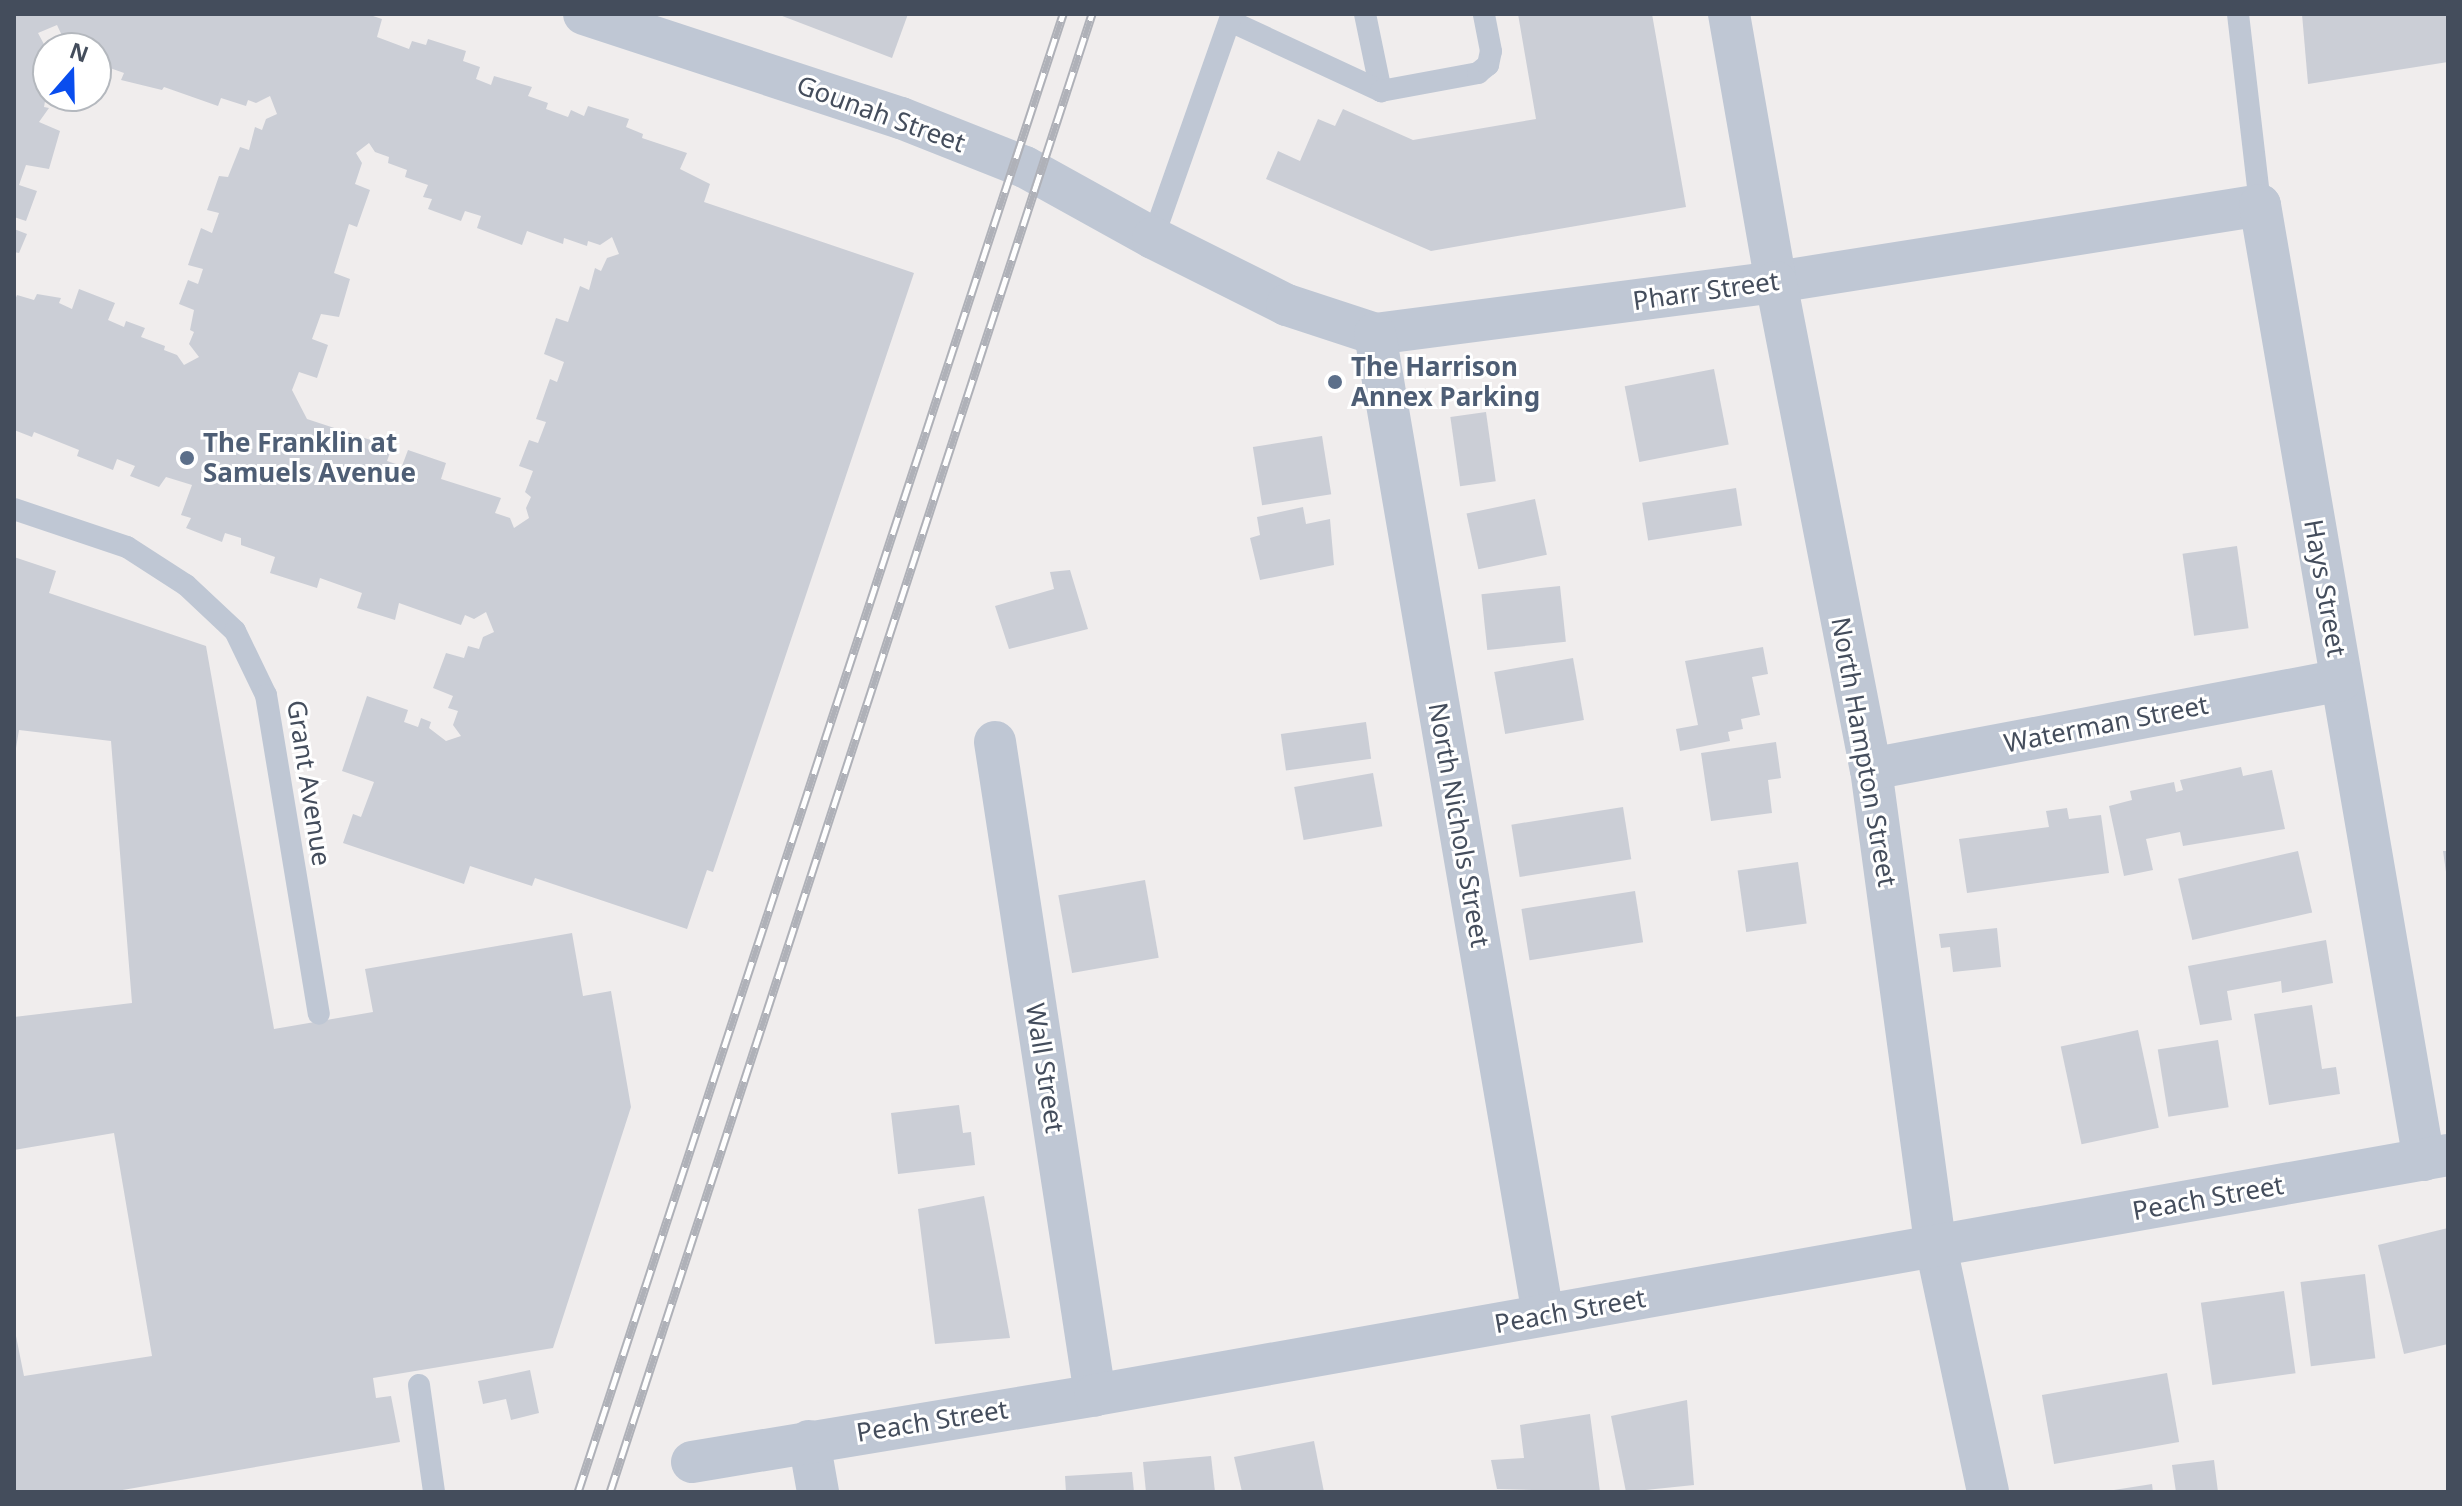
<!DOCTYPE html>
<style>
body{margin:0}
#map{position:relative;width:2462px;height:1506px;overflow:hidden;background:#f0eded;font-family:"Noto Sans",sans-serif}
div>[style]{position:absolute}
.building>*{inset:0;background:#cbced6;transform-origin:0 0}
.lane>*{height:22px;margin:-11px;padding:0 11px;transform-origin:11px;border-radius:11px;background:#bfc7d4}
.street>*{height:42px;margin:-21px;padding:0 21px;transform-origin:21px;border-radius:21px;background:#bfc7d4}
.rail>*{height:9px;margin-top:-4.5px;transform-origin:0;background:repeating-linear-gradient(90deg,#fff 0 18px,#afb1b8 0 36px);box-sizing:border-box;border-block:2px solid #afb1b8}
.dots>*{width:22px;height:22px;translate:-50% -50%;box-sizing:border-box;border:4px solid #fff;border-radius:50%}
span{translate:-50% -50%;white-space:nowrap;text-align:center;line-height:1.15;-webkit-text-stroke:6px #fff;paint-order:stroke}
.street-label{font-size:26px;color:#444d5c}
.service-label{font-size:26px;color:#4e5e75;font-weight:700}
.left{translate:0 -50%;text-align:left}
.frame{position:absolute;inset:0;border:16px solid #444d5c;pointer-events:none}
.north{position:absolute;left:32px;top:32px;width:80px;height:80px;box-sizing:border-box;background:#fff;border:2px solid #b4b8be;border-radius:50%;rotate:20deg;font-size:22px;font-weight:700;line-height:32px;text-align:center;color:#444d5c}
.north::after{content:'';display:block;margin:auto;width:28px;height:36px;background:#094dee;clip-path:polygon(50% 0,100% 100%,50% 72%,0 100%)}
</style>
<div id="map">
<div class="building">
<div style="clip-path:polygon(evenodd,14px 14px,367px 14px,382px 19px,377px 37px,409px 49px,412px 41px,426px 45px,428px 39px,466px 51px,463px 61px,480px 67px,476px 79px,491px 85px,494px 76px,532px 87px,528px 96px,548px 103px,546px 109px,568px 117px,571px 110px,584px 116px,588px 106px,629px 119px,626px 127px,643px 134px,642px 138px,687px 153px,680px 169px,710px 184px,704px 202px,914px 273px,713px 872px,707px 870px,687px 929px,535px 878px,532px 886px,470px 866px,464px 884px,343px 843px,353px 814px,361px 817px,374px 782px,342px 771px,367px 696px,408px 710px,404px 722px,418px 727px,421px 718px,431px 722px,429px 728px,446px 741px,461px 736px,453px 725px,458px 711px,448px 708px,453px 696px,433px 688px,446px 653px,464px 658px,468px 646px,479px 649px,483px 637px,494px 632px,486px 612px,474px 619px,465px 615px,461px 625px,399px 603px,395px 620px,357px 608px,362px 593px,320px 578px,317px 588px,270px 573px,275px 557px,241px 545px,241px 538px,225px 533px,222px 542px,186px 528px,191px 518px,181px 515px,192px 485px,166px 477px,159px 487px,130px 476px,135px 466px,117px 459px,113px 470px,77px 456px,79px 450px,34px 432px,32px 437px,14px 430px,14px 302px,17px 295px,34px 300px,37px 294px,61px 298px,59px 303px,72px 309px,79px 289px,115px 303px,108px 320px,124px 327px,126px 321px,145px 328px,141px 337px,165px 346px,164px 350px,177px 355px,184px 365px,199px 357px,189px 344px,194px 332px,190px 330px,194px 310px,179px 304px,188px 280px,198px 284px,203px 269px,188px 265px,201px 228px,212px 233px,219px 213px,207px 210px,219px 176px,228px 177px,240px 147px,249px 150px,255px 127px,262px 130px,266px 119px,277px 114px,270px 96px,256px 103px,248px 100px,246px 106px,221px 98px,218px 106px,164px 87px,162px 90px,121px 80px,124px 73px,96px 63px,96px 48px,75px 47px,64px 40px,57px 25px,38px 33px,46px 48px,41px 62px,48px 64px,43px 84px,48px 85px,44px 107px,49px 108px,39px 122px,60px 131px,49px 169px,26px 165px,19px 185px,37px 191px,26px 221px,14px 217px,14px 14px,369px 143px,375px 152px,389px 157px,388px 163px,407px 170px,405px 177px,428px 185px,423px 197px,432px 199px,428px 209px,461px 221px,465px 211px,481px 216px,477px 228px,522px 245px,527px 231px,563px 244px,564px 238px,587px 246px,588px 241px,600px 245px,612px 237px,619px 254px,607px 258px,601px 271px,595px 268px,589px 290px,580px 286px,568px 322px,556px 318px,544px 354px,564px 362px,557px 382px,550px 379px,536px 419px,546px 422px,538px 443px,529px 440px,519px 466px,533px 471px,525px 492px,531px 497px,526px 508px,529px 518px,514px 528px,510px 518px,495px 513px,501px 498px,441px 479px,446px 463px,408px 450px,402px 466px,387px 461px,392px 447px,307px 419px,292px 390px,299px 372px,317px 378px,328px 345px,312px 339px,321px 314px,339px 317px,350px 279px,334px 273px,349px 224px,357px 227px,370px 190px,355px 184px,362px 163px,356px 153px,369px 143px)"></div>
<div style="clip-path:polygon(777px 14px,908px 14px,892px 58px)"></div>
<div style="clip-path:polygon(1518px 14px,1652px 14px,1686px 207px,1431px 251px,1266px 179px,1278px 151px,1300px 161px,1318px 119px,1335px 126px,1343px 109px,1413px 140px,1536px 119px)"></div>
<div style="clip-path:polygon(2302px 14px,2448px 14px,2448px 62px,2308px 84px)"></div>
<div style="clip-path:polygon(14px 229px,27px 234px,19px 253px,14px 252px)"></div>
<div style="left:1714px;top:369px;width:77px;height:91px;rotate:79deg"></div>
<div style="left:1486px;top:412px;width:70px;height:36px;rotate:82deg"></div>
<div style="left:1322px;top:436px;width:59px;height:70px;rotate:81deg"></div>
<div style="left:1736px;top:488px;width:38px;height:95px;rotate:81deg"></div>
<div style="left:1535px;top:499px;width:57px;height:70px;rotate:78deg"></div>
<div style="clip-path:polygon(1303px 507px,1306px 524px,1330px 519px,1334px 565px,1260px 580px,1250px 538px,1260px 535px,1257px 517px)"></div>
<div style="left:2237px;top:546px;width:83px;height:55px;rotate:82deg"></div>
<div style="clip-path:polygon(14px 557px,56px 571px,49px 593px,206px 646px,274px 1029px,373px 1012px,365px 969px,572px 933px,583px 996px,611px 991px,631px 1107px,553px 1348px,373px 1378px,376px 1398px,391px 1396px,400px 1442px,111px 1492px,14px 1492px,14px 1326px,24px 1376px,152px 1356px,114px 1133px,14px 1150px,14px 1017px,132px 1003px,111px 741px,19px 730px,14px 760px)"></div>
<div style="clip-path:polygon(1070px 570px,1088px 629px,1009px 649px,995px 606px,1054px 589px,1050px 572px)"></div>
<div style="left:1560px;top:586px;width:56px;height:79px;rotate:84deg"></div>
<div style="clip-path:polygon(1763px 647px,1768px 674px,1752px 677px,1760px 715px,1741px 719px,1743px 729px,1728px 732px,1730px 741px,1680px 751px,1676px 729px,1698px 725px,1685px 661px)"></div>
<div style="left:1573px;top:658px;width:63px;height:80px;rotate:80deg"></div>
<div style="left:1366px;top:722px;width:37px;height:86px;rotate:82deg"></div>
<div style="clip-path:polygon(1776px 742px,1781px 778px,1768px 780px,1772px 813px,1711px 821px,1701px 753px)"></div>
<div style="clip-path:polygon(2241px 767px,2243px 776px,2272px 770px,2285px 829px,2183px 846px,2180px 832px,2146px 839px,2153px 870px,2124px 876px,2109px 806px,2132px 800px,2130px 791px,2174px 782px,2176px 792px,2183px 790px,2180px 780px)"></div>
<div style="left:1373px;top:773px;width:54px;height:80px;rotate:80deg"></div>
<div style="left:1623px;top:807px;width:53px;height:113px;rotate:81deg"></div>
<div style="clip-path:polygon(2067px 808px,2069px 819px,2101px 815px,2109px 873px,1967px 893px,1959px 839px,2049px 827px,2046px 811px)"></div>
<div style="left:2298px;top:851px;width:63px;height:123px;rotate:77deg"></div>
<div style="clip-path:polygon(2443px 851px,2448px 851px,2448px 872px,2446px 872px)"></div>
<div style="left:1798px;top:862px;width:62px;height:61px;rotate:82deg"></div>
<div style="left:1145px;top:880px;width:79px;height:88px;rotate:80deg"></div>
<div style="left:1635px;top:891px;width:52px;height:115px;rotate:81deg"></div>
<div style="clip-path:polygon(1997px 928px,2001px 967px,1953px 972px,1950px 947px,1941px 948px,1939px 934px)"></div>
<div style="clip-path:polygon(2326px 940px,2333px 983px,2282px 993px,2281px 981px,2227px 991px,2232px 1020px,2200px 1025px,2188px 966px)"></div>
<div style="clip-path:polygon(2312px 1005px,2322px 1069px,2336px 1067px,2340px 1094px,2269px 1105px,2254px 1014px)"></div>
<div style="left:2138px;top:1030px;width:100px;height:79px;rotate:78deg"></div>
<div style="left:2218px;top:1040px;width:68px;height:61px;rotate:81deg"></div>
<div style="clip-path:polygon(959px 1105px,963px 1133px,971px 1132px,975px 1165px,898px 1174px,891px 1113px)"></div>
<div style="clip-path:polygon(984px 1196px,1010px 1338px,935px 1344px,918px 1209px)"></div>
<div style="clip-path:polygon(2448px 1228px,2448px 1344px,2404px 1354px,2378px 1245px)"></div>
<div style="left:2365px;top:1274px;width:85px;height:65px;rotate:83deg"></div>
<div style="left:2284px;top:1291px;width:83px;height:84px;rotate:82deg"></div>
<div style="clip-path:polygon(530px 1370px,539px 1413px,511px 1420px,506px 1399px,483px 1404px,478px 1381px)"></div>
<div style="left:2167px;top:1373px;width:70px;height:127px;rotate:80deg"></div>
<div style="clip-path:polygon(1687px 1400px,1694px 1485px,1626px 1492px,1611px 1416px)"></div>
<div style="clip-path:polygon(1590px 1414px,1600px 1492px,1497px 1489px,1491px 1460px,1524px 1458px,1520px 1425px)"></div>
<div style="clip-path:polygon(1314px 1441px,1324px 1492px,1242px 1492px,1234px 1457px)"></div>
<div style="clip-path:polygon(1211px 1456px,1215px 1492px,1146px 1492px,1143px 1462px)"></div>
<div style="clip-path:polygon(2214px 1460px,2218px 1492px,2176px 1492px,2172px 1465px)"></div>
<div style="clip-path:polygon(1132px 1472px,1134px 1492px,1066px 1492px,1065px 1476px)"></div>
<div style="clip-path:polygon(2152px 1484px,2153px 1492px,2115px 1492px,2114px 1490px)"></div>
</div>
<div class="lane">
<div style="left:1365px;top:14px;width:79px;rotate:78.3deg"></div>
<div style="left:2238px;top:14px;width:192px;rotate:83.4deg"></div>
<div style="left:1230px;top:21px;width:166px;rotate:24.9deg"></div>
<div style="left:1381px;top:91px;width:99px;rotate:-10.5deg"></div>
<div style="left:1478px;top:73px;width:13px;rotate:-39deg"></div>
<div style="left:1488px;top:65px;width:14px;rotate:-78deg"></div>
<div style="left:1491px;top:51px;width:38px;rotate:-101deg"></div>
<div style="left:1153px;top:238px;width:238px;rotate:-70.6deg"></div>
<div style="left:14px;top:509px;width:119px;rotate:18.6deg"></div>
<div style="left:127px;top:547px;width:70px;rotate:32.8deg"></div>
<div style="left:186px;top:585px;width:67px;rotate:43.2deg"></div>
<div style="left:235px;top:631px;width:71px;rotate:64.2deg"></div>
<div style="left:266px;top:695px;width:323px;rotate:80.6deg"></div>
<div style="left:419px;top:1385px;width:108px;rotate:82deg"></div>
</div>
<div class="street">
<div style="left:584px;top:14px;width:334px;rotate:18.2deg"></div>
<div style="left:901px;top:118px;width:133px;rotate:21.6deg"></div>
<div style="left:1025px;top:167px;width:146px;rotate:29deg"></div>
<div style="left:1153px;top:238px;width:150px;rotate:26.6deg"></div>
<div style="left:1287px;top:305px;width:93px;rotate:18.2deg"></div>
<div style="left:1375px;top:334px;width:404px;rotate:-7.4deg"></div>
<div style="left:1776px;top:282px;width:490px;rotate:-9deg"></div>
<div style="left:2260px;top:205px;width:969px;rotate:80.26deg"></div>
<div style="left:1729px;top:14px;width:272px;rotate:80.1deg"></div>
<div style="left:1776px;top:282px;width:496px;rotate:79deg"></div>
<div style="left:1871px;top:769px;width:482px;rotate:82.3deg"></div>
<div style="left:1936px;top:1247px;width:250px;rotate:78deg"></div>
<div style="left:1375px;top:334px;width:995px;rotate:80.28deg"></div>
<div style="left:995px;top:742px;width:661px;rotate:81.29deg"></div>
<div style="left:1871px;top:769px;width:478px;rotate:-10.7deg"></div>
<div style="left:809px;top:1441px;width:52px;rotate:80deg"></div>
<div style="left:692px;top:1462px;width:409px;rotate:-9.4deg"></div>
<div style="left:1095px;top:1395px;width:1374px;rotate:-10.06deg"></div>
</div>
<div class="rail">
<div style="left:578px;top:1492px;width:1556px;rotate:-71.83deg"></div>
<div style="left:610px;top:1492px;width:1555px;rotate:-71.94deg"></div>
</div>
<div class="dots">
<div style="left:1335px;top:382px;background:#5c6f8a"></div>
<div style="left:187px;top:458px;background:#5c6f8a"></div>
</div>
<div class="street-label">
<span style="left:881px;top:114px;rotate:20deg">Gounah Street</span>
<span style="left:1706px;top:291px;rotate:-8deg">Pharr Street</span>
<span style="left:2325px;top:588px;rotate:80deg">Hays Street</span>
<span style="left:2106px;top:724px;rotate:-11deg">Waterman Street</span>
<span style="left:1864px;top:752px;rotate:80deg">North Hampton Street</span>
<span style="left:309px;top:783px;rotate:81deg">Grant Avenue</span>
<span style="left:1459px;top:825px;rotate:80deg">North Nichols Street</span>
<span style="left:1045px;top:1068px;rotate:81deg">Wall Street</span>
<span style="left:2208px;top:1198px;rotate:-10deg">Peach Street</span>
<span style="left:1570px;top:1311px;rotate:-10deg">Peach Street</span>
<span style="left:932px;top:1421px;rotate:-9deg">Peach Street</span>
</div>
<div class="service-label">
<span class="left" style="left:1351px;top:382px">The Harrison<br>Annex Parking</span>
<span class="left" style="left:203px;top:458px">The Franklin at<br>Samuels Avenue</span>
</div>
<div class="frame"></div>
<div class="north">N</div>
</div>
